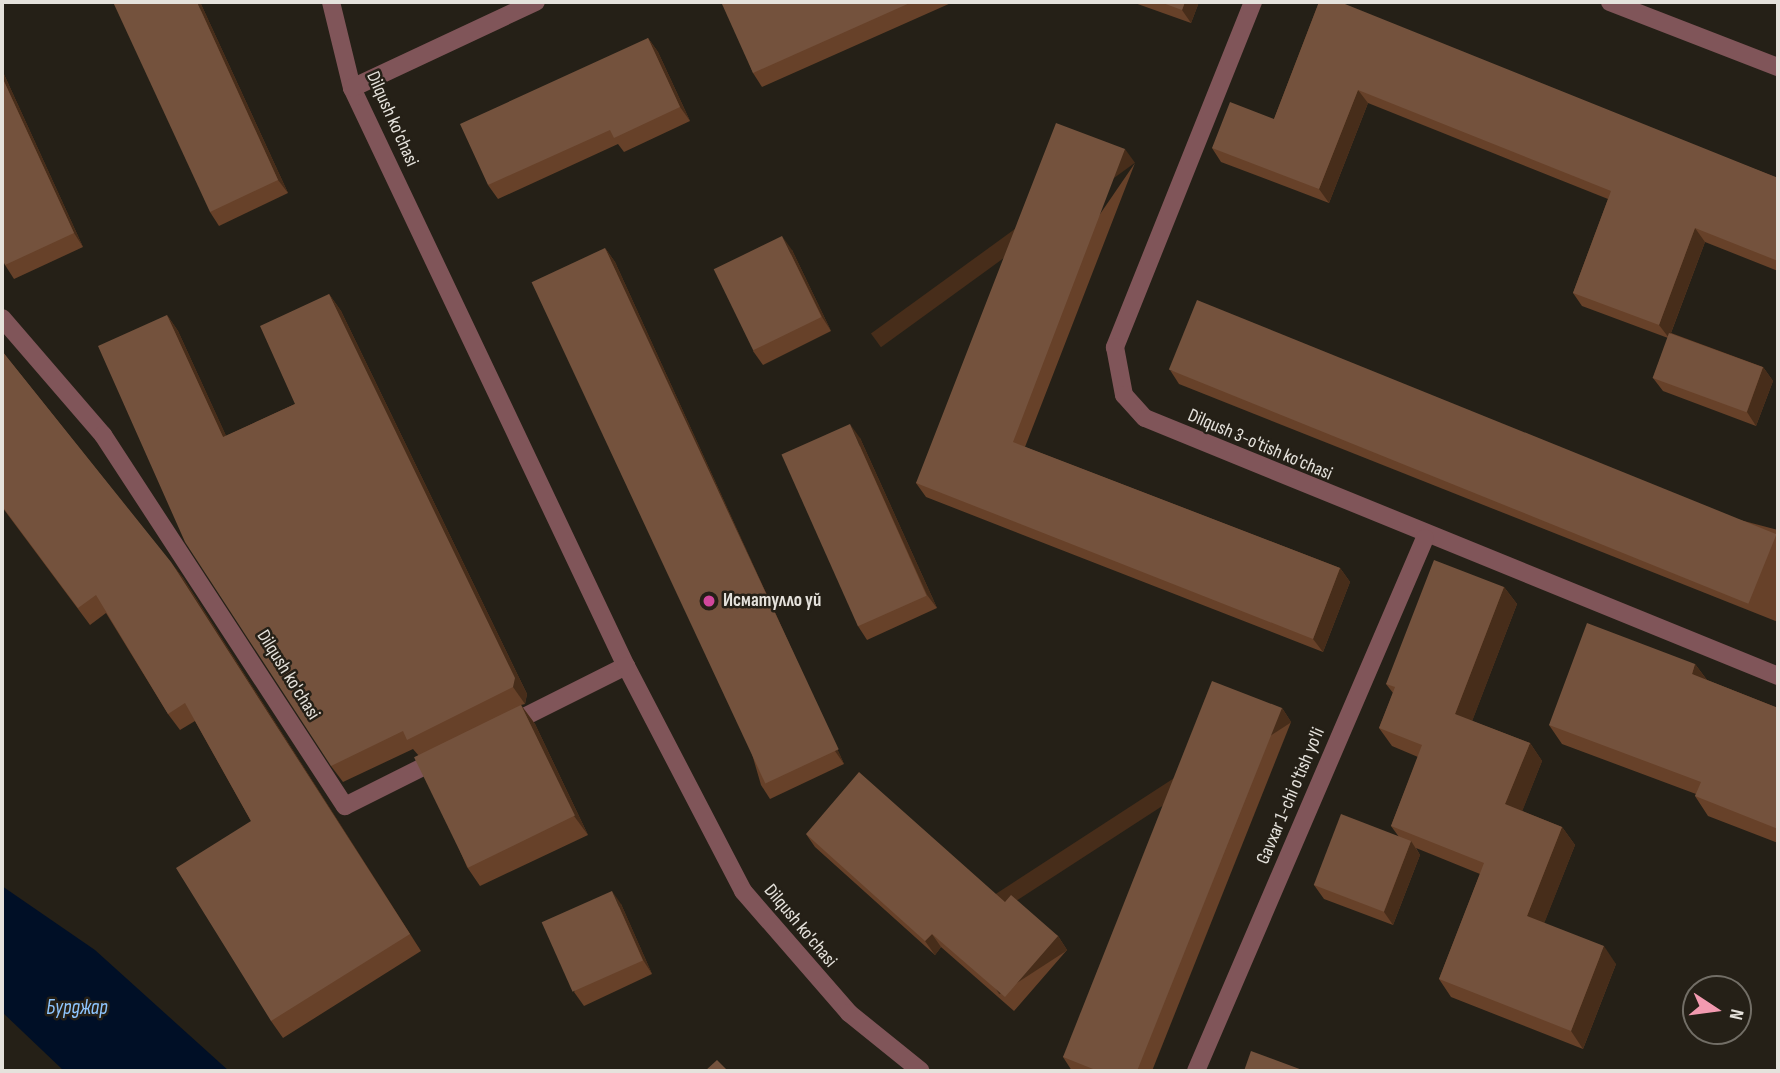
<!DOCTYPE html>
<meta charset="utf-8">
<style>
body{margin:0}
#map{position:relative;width:1780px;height:1073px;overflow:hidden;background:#252017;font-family:"Sofia Sans Condensed",sans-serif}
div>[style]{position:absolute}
.water>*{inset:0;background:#000f26}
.service>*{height:18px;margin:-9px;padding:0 9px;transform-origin:9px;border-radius:9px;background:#805559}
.minor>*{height:18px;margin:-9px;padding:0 9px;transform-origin:9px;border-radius:9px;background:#805559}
.wall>*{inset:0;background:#674129}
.shaded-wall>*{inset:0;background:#472d1a;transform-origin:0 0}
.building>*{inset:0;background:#74523d;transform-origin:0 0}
.dots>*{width:19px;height:19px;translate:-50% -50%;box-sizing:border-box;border:4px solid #252017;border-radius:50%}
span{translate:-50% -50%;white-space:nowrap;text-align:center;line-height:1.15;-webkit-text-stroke:5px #252017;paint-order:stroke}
.street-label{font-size:19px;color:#e5e2dc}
.poi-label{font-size:19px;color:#e5e2dc;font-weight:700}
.left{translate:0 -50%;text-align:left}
.water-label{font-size:21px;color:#8ec5fd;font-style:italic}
.frame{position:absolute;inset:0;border:4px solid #e5e2dc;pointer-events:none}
.north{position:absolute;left:1682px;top:975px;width:70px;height:70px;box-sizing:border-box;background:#252017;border:2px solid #726e66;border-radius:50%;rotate:103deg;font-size:19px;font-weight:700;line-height:28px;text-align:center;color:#e5e2dc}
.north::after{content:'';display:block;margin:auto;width:24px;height:32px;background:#f29ab0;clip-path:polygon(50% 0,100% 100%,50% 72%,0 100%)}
</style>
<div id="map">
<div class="water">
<div style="clip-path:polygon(2px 886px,95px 950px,229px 1071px,64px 1071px,2px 1012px)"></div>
</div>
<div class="service">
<div style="left:2px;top:318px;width:155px;rotate:49.2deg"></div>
<div style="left:103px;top:435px;width:443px;rotate:56.9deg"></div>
<div style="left:345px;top:806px;width:105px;rotate:-26.6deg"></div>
<div style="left:508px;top:725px;width:132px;rotate:-26.6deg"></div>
</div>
<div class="minor">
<div style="left:331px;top:2px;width:89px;rotate:76.3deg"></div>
<div style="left:352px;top:88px;width:640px;rotate:64.64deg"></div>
<div style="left:626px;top:666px;width:254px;rotate:62.5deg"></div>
<div style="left:743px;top:891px;width:162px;rotate:49deg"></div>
<div style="left:849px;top:1013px;width:92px;rotate:38.9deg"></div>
<div style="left:1253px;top:2px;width:372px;rotate:111.8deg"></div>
<div style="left:1115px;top:347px;width:49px;rotate:79.4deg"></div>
<div style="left:1124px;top:395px;width:31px;rotate:48deg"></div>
<div style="left:1145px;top:418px;width:684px;rotate:22.17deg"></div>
<div style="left:1610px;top:2px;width:180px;rotate:21.2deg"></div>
<div style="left:352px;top:88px;width:203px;rotate:-25.1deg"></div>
<div style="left:1196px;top:1071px;width:580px;rotate:-66.75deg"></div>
</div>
<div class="wall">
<div style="clip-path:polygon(200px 2px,288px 193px,219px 226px,210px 212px)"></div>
<div style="clip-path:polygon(726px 2px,950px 2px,951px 3px,762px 87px,753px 73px)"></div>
<div style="clip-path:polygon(1132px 2px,1199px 2px,1191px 23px)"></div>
<div style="clip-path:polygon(1319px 2px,1778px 178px,1778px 271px,1705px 242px,1671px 333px,1763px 367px,1773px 381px,1756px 426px,1663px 391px,1653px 378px,1668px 338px,1582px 306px,1573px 293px,1608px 199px,1368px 103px,1329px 203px,1221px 162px,1212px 148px,1274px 119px)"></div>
<div style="clip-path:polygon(648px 38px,658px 52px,690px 121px,624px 152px,618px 144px,498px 199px,488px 185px)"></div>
<div style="clip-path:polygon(2px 70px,83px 247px,14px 279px,5px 265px)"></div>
<div style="clip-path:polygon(1135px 163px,1025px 447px,1340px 568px,1350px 582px,1323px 652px,926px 497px,916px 483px)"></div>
<div style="clip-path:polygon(605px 248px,615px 262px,844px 764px,770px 799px,761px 785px)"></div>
<div style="clip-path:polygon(792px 250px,831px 331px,763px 365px,753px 351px)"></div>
<div style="clip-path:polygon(329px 294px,341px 311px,527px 694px,525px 704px,521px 705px,535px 724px,588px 835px,480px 886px,467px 867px,419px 756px,413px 749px,343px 782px,331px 766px,167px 315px,178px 331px,226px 436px,295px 404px)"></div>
<div style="clip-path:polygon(2px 351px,183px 578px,421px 951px,283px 1038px,271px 1021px,251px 821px,195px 721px,180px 730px,168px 714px,106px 613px,90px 625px,2px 507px)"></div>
<div style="clip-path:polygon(1170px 370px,1778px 530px,1778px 622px,1179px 384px)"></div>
<div style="clip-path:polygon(860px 438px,937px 608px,867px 640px,858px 626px)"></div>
<div style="clip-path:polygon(1504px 587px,1517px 604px,1472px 721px,1530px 743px,1542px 761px,1522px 811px,1562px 827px,1575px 845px,1544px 923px,1616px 964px,1583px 1049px,1451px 997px,1439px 979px,1480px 874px,1416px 848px,1420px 855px,1393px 925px,1324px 899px,1314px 885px,1399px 837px,1391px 826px,1418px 757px,1392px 746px,1379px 728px,1393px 693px,1386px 684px)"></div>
<div style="clip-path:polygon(1695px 664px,1707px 680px,1778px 708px,1778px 843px,1708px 816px,1695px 796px,1696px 794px,1562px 744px,1549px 725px)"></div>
<div style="clip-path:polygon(1282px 708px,1291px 722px,1152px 1071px,1072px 1071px,1063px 1057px)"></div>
<div style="clip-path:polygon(806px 834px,1005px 902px,1058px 936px,1067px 950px,1014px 1011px,941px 947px,935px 955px,815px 847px)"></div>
<div style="clip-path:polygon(621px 904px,652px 974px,584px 1006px,574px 992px)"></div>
</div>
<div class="shaded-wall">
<div style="clip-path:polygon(197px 2px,200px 2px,288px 193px,278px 180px)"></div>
<div style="clip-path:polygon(1185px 2px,1199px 2px,1191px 23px,1182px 10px)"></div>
<div style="clip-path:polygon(648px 38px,658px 52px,690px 121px,680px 107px)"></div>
<div style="clip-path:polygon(2px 70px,83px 247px,74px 233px,2px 77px)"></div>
<div style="clip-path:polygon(1358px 90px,1368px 103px,1329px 203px,1319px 189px)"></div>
<div style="left:1125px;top:149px;width:17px;height:314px;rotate:54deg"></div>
<div style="clip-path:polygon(1695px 228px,1705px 242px,1669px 338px,1659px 325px)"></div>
<div style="clip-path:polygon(782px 236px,792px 250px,831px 331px,822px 317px)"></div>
<div style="clip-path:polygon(605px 248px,615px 262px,844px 764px,835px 751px)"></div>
<div style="clip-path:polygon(329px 294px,341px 311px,527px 694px,525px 704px,513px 687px)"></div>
<div style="clip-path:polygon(167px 315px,178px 331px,234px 453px,223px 437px)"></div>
<div style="clip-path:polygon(1763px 367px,1773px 381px,1756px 426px,1747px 412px)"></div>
<div style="clip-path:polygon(850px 424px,860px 438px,937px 608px,927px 595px)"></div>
<div style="clip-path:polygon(171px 562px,183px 578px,421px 951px,410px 934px)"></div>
<div style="clip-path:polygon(1340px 568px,1350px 582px,1323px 652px,1313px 639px)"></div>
<div style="clip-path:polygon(1504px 587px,1517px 604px,1468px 732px,1455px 714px)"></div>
<div style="clip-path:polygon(1695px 664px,1709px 683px,1692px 674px)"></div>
<div style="clip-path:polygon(521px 705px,535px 724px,588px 835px,574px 816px)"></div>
<div style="left:1282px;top:708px;width:17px;height:391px;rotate:57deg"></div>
<div style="clip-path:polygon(1530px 743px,1542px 761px,1518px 822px,1505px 804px)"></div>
<div style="clip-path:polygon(1562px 827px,1575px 845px,1540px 934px,1527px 916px)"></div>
<div style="clip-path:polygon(1411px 841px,1420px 855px,1393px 925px,1384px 912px)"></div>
<div style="clip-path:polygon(612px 891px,621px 904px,652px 974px,643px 960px)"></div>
<div style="clip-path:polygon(932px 934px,941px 947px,935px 955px,925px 941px)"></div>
<div style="left:1058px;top:936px;width:17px;height:81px;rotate:57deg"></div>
<div style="clip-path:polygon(1604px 946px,1616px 964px,1583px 1049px,1571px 1031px)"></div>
</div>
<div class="building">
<div style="clip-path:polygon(113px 2px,197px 2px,278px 180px,210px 212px)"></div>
<div style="clip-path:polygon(726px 2px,912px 2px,753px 73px,722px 4px)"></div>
<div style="clip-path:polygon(1160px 2px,1185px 2px,1182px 10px)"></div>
<div style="clip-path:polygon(1319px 2px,1340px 2px,1778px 178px,1778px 261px,1695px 228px,1659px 325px,1573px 293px,1611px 191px,1358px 90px,1319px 189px,1212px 148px,1230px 102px,1274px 119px)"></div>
<div style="clip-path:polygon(648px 38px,680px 107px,614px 138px,610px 130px,488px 185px,460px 124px)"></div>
<div style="clip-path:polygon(2px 77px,74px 233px,5px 265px,2px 259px)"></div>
<div style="clip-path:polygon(1056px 123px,1125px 149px,1013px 442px,1340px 568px,1313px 639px,916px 483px)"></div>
<div style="left:782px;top:236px;width:90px;height:76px;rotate:64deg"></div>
<div style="left:605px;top:248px;width:553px;height:81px;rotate:65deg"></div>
<div style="clip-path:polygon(329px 294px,515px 678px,513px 687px,407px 740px,403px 731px,331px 766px,185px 542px,98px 346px,167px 315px,223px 437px,295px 404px,260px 326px)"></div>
<div style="left:1197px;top:300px;width:625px;height:75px;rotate:22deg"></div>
<div style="left:1669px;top:333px;width:100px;height:48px;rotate:20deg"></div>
<div style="clip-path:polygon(2px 351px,171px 562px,410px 934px,271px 1021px,176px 868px,251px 821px,185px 703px,168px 714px,96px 595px,78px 608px,2px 506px)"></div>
<div style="left:850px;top:424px;width:188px;height:75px;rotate:66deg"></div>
<div style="clip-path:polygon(1434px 560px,1504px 587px,1455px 714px,1530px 743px,1505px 804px,1562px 827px,1527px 916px,1604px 946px,1571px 1031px,1439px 979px,1484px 863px,1391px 826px,1422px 745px,1379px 728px,1395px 687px,1386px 684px)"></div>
<div style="clip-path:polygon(1587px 623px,1695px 664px,1692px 674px,1778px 708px,1778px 829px,1695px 796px,1701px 782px,1549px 725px)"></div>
<div style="clip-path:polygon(1212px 681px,1282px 708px,1137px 1071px,1098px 1071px,1063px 1057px)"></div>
<div style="left:521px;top:705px;width:123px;height:119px;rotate:64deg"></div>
<div style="clip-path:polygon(859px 772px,1005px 902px,1011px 895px,1058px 936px,1005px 997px,932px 934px,925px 941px,806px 834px)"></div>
<div style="left:1341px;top:814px;width:75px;height:76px;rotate:21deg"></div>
<div style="left:612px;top:891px;width:76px;height:77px;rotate:66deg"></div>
<div style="clip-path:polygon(1251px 1051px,1305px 1071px,1244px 1071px)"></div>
<div style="clip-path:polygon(717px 1060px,728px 1071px,705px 1071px)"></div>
</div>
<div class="dots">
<div style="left:709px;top:601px;background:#d1479c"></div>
</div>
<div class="street-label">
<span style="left:392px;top:119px;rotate:66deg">Dilqush ko'chasi</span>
<span style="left:1260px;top:445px;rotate:23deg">Dilqush 3-o'tish ko'chasi</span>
<span style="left:288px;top:675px;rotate:58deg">Dilqush ko'chasi</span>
<span style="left:1291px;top:796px;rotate:-67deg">Gavxar 1-chi o'tish yo'li</span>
<span style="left:800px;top:926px;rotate:50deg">Dilqush ko'chasi</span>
</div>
<div class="poi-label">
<span class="left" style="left:723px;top:601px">Исматулло уй</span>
</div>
<div class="water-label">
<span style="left:77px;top:1008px">Бурджар</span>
</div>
<div class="frame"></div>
<div class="north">N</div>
</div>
